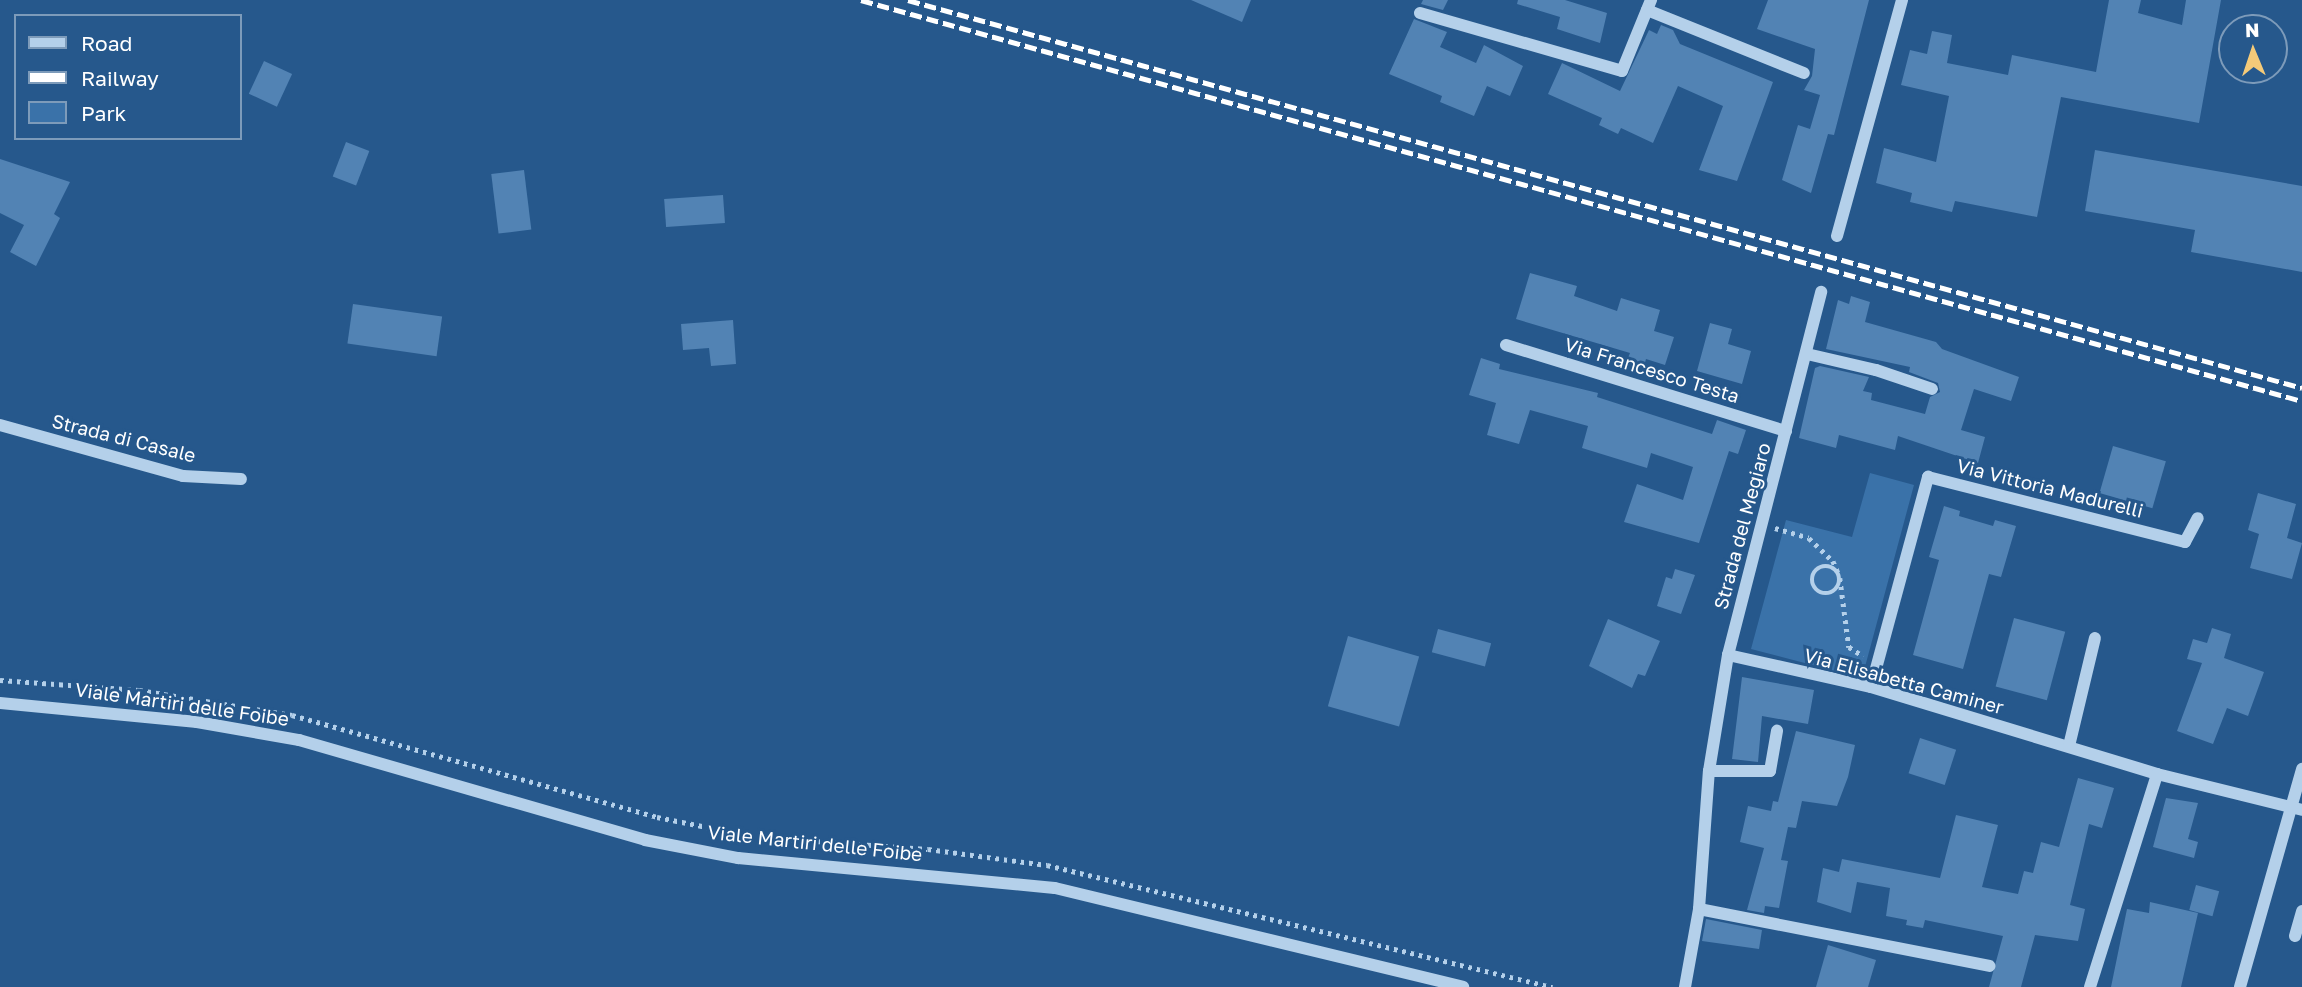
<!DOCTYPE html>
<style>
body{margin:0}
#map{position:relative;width:2302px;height:987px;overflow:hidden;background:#26588c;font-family:"Golos Text",sans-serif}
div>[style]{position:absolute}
.green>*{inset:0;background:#3a72a9}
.building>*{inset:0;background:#5283b4;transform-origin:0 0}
.path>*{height:4.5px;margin-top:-2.25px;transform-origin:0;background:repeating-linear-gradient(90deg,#b4d0ea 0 3.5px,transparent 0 8.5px)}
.path>.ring{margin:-2.25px;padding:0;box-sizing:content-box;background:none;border:4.5px solid #b4d0ea;border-radius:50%}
.minor>*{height:12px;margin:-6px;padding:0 6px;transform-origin:6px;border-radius:6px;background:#b4d0ea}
.rail>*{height:5px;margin-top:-2.5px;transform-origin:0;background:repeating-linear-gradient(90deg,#fff 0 12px,transparent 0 17px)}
span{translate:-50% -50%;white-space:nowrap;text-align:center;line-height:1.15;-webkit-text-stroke:6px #26588c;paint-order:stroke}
.street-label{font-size:19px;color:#fff}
.legend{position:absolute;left:14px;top:14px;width:228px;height:126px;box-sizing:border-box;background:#26588c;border:2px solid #7d9bba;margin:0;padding:9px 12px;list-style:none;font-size:21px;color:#fff}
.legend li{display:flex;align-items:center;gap:14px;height:35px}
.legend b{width:35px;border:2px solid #7d9bba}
.north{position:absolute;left:2218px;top:14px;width:70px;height:70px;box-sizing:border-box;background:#26588c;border:2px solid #7d9bba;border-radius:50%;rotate:358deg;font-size:19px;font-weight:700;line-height:28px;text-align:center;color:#fff}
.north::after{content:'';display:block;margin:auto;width:24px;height:32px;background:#f4ca79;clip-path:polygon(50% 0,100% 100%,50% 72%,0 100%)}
</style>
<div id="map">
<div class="green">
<div style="clip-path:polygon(1870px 473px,1914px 485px,1862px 678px,1751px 649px,1786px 520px,1852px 537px)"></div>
</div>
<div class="building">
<div style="clip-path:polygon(1191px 0,1251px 0,1242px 22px)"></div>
<div style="clip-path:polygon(1423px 0,1448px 0,1443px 10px,1421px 4px)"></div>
<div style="clip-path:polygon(1518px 0,1565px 0,1607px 13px,1600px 43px,1557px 29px,1560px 17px,1517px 4px)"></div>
<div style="clip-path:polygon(1768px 0,1869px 0,1834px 135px,1828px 134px,1811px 193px,1782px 180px,1798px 125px,1810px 129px,1820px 95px,1804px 90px,1812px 76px,1815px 49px,1757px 29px)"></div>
<div style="clip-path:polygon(2109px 0,2141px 0,2138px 13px,2182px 25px,2186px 0,2221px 0,2199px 123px,2061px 97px,2037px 217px,1955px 201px,1952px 212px,1910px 202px,1912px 193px,1876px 183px,1884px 148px,1936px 162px,1949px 96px,1901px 85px,1910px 50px,1927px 54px,1932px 31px,1952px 35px,1947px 63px,2008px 75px,2012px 55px,2096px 72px)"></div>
<div style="clip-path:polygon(1414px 19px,1447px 32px,1440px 47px,1476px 63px,1484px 45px,1523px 66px,1510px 96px,1487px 86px,1474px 116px,1440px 102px,1442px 96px,1389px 74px)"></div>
<div style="clip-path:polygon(1661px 25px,1673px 30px,1680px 44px,1773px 82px,1737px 181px,1699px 170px,1723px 106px,1678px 86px,1653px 143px,1621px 128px,1618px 134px,1599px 125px,1602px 118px,1548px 94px,1562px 63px,1620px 91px,1649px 30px,1657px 34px)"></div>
<div style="left:264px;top:61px;width:31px;height:36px;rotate:25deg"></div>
<div style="left:346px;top:142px;width:25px;height:37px;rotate:21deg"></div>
<div style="clip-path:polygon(2095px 150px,2302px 186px,2302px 272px,2191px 252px,2195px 230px,2085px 211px)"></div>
<div style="clip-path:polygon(0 159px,70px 182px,54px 214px,60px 218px,36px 266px,10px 252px,24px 225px,0 213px)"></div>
<div style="left:524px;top:170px;width:60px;height:33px;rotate:83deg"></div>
<div style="left:723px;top:195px;width:28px;height:59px;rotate:86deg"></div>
<div style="clip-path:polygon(1530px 273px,1577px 286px,1574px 296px,1617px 311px,1621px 298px,1660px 310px,1654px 331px,1674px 337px,1665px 365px,1646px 359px,1644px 366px,1627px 360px,1630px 353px,1516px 319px)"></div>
<div style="clip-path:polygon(1851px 296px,1870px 302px,1865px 322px,1936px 342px,1942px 349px,2019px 377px,2011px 401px,1974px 389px,1961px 430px,1985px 437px,1978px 463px,1898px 436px,1895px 450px,1839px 435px,1836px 448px,1799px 438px,1815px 368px,1820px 366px,1869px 377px,1863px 391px,1872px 393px,1871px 400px,1925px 414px,1930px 397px,1940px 392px,1938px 383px,1909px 372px,1910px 367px,1826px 349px,1838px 300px,1849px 304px)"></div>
<div style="left:353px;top:304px;width:90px;height:40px;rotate:8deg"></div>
<div style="clip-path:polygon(733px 320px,736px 364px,711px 366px,709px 348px,683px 350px,681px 324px)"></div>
<div style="clip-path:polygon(1710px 323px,1732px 329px,1728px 344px,1751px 351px,1742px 384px,1697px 371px)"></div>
<div style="clip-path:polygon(1481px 358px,1500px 364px,1499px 369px,1598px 393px,1597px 397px,1712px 434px,1717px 420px,1746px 430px,1738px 454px,1729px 451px,1699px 543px,1624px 522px,1637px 484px,1683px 500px,1693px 467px,1651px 453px,1647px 468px,1582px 448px,1588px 426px,1530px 410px,1519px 444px,1487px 435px,1496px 403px,1469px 395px)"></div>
<div style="left:2113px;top:446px;width:55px;height:49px;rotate:16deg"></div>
<div style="clip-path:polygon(2258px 493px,2296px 504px,2287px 538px,2302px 543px,2292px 579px,2250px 568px,2259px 534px,2248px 530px)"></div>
<div style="clip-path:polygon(1944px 506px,1960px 511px,1959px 516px,1993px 526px,1995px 520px,2016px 526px,2001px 577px,1989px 574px,1963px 669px,1913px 655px,1939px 560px,1929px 557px)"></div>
<div style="clip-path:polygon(1675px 569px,1695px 575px,1681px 614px,1657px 606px,1666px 577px,1672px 579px)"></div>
<div style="left:2014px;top:618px;width:53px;height:71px;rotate:15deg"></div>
<div style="clip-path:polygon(1608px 619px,1660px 641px,1645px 676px,1638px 674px,1632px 688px,1589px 666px)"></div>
<div style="clip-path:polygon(2212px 628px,2231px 634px,2224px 658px,2264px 672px,2248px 716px,2227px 708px,2213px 744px,2177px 731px,2202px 663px,2187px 659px,2193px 639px,2207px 643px)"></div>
<div style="left:1438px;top:629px;width:55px;height:24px;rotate:15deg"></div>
<div style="left:1348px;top:636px;width:74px;height:73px;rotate:16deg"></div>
<div style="clip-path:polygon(1742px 677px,1814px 690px,1808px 724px,1762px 716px,1758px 762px,1732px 759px)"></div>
<div style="clip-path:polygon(1796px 731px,1855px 745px,1848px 777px,1837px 806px,1802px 801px,1796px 828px,1788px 827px,1781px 860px,1788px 861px,1779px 908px,1765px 906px,1764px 913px,1747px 910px,1764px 848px,1740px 842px,1748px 806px,1771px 811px,1773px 801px,1778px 802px)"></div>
<div style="left:1920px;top:738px;width:38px;height:37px;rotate:18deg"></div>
<div style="clip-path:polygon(2078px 778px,2114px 788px,2102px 828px,2089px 824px,2070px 905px,2085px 909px,2078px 941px,2035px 935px,2021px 987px,1989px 987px,2003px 936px,1925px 920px,1923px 928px,1906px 925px,1907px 920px,1886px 916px,1890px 888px,1857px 882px,1851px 913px,1817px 902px,1823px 868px,1839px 872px,1842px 859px,1940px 878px,1956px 815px,1998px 825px,1982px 887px,2018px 894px,2024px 871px,2033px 873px,2041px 842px,2059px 847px)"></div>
<div style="clip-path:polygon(2166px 798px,2198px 803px,2188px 839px,2198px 842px,2194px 858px,2153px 847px)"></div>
<div style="left:2196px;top:885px;width:24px;height:26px;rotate:15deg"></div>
<div style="clip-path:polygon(2150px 902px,2198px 913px,2181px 987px,2111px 987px,2127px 909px,2149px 913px)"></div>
<div style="clip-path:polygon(1706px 919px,1762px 930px,1759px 949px,1702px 941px)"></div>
<div style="clip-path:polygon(1828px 945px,1876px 960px,1868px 987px,1816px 987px)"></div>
</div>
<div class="path">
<div style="left:1775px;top:528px;width:35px;rotate:16deg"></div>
<div style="left:1809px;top:538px;width:33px;rotate:44deg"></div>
<div style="left:1833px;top:561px;width:13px;rotate:67deg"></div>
<div class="ring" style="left:1812px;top:566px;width:23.5px;height:23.5px"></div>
<div style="left:1840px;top:578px;width:70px;rotate:82.6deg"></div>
<div style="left:1849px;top:647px;width:17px;rotate:33deg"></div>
<div style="left:0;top:680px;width:139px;rotate:4.1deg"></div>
<div style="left:139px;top:690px;width:155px;rotate:9.3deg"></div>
<div style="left:292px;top:715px;width:379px;rotate:15.6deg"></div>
<div style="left:657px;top:817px;width:102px;rotate:11.3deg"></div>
<div style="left:757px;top:837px;width:171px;rotate:4deg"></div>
<div style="left:928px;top:849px;width:120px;rotate:7.7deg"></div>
<div style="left:1047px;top:865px;width:520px;rotate:13.58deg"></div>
</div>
<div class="minor">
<div style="left:1647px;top:10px;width:169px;rotate:21.9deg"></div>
<div style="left:1420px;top:13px;width:210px;rotate:16deg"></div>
<div style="left:1622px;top:71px;width:77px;rotate:-67.8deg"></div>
<div style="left:1837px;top:236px;width:245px;rotate:-74.6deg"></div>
<div style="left:1506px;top:345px;width:293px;rotate:17.1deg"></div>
<div style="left:1807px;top:354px;width:71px;rotate:13.1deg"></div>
<div style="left:1876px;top:370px;width:59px;rotate:18.7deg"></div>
<div style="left:0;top:425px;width:190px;rotate:15.6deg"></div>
<div style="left:183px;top:476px;width:58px;rotate:3deg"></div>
<div style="left:1728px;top:655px;width:147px;rotate:12.6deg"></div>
<div style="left:1871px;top:687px;width:299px;rotate:16.9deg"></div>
<div style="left:2157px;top:774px;width:149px;rotate:13.9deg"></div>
<div style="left:1871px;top:687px;width:218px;rotate:-74.8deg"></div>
<div style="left:1928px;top:477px;width:265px;rotate:14.2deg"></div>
<div style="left:2185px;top:542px;width:27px;rotate:-62deg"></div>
<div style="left:0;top:703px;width:198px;rotate:5.5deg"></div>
<div style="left:197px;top:722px;width:104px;rotate:10deg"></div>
<div style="left:299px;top:740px;width:360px;rotate:16.1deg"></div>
<div style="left:645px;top:840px;width:95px;rotate:11deg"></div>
<div style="left:738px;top:858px;width:318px;rotate:5.4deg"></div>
<div style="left:1055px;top:888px;width:420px;rotate:13.6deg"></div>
<div style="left:2069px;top:746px;width:111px;rotate:-76.5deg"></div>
<div style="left:1709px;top:771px;width:61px"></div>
<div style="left:1770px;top:771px;width:41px;rotate:-80.1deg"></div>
<div style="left:1699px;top:909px;width:296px;rotate:11.1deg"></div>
<div style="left:2295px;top:936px;width:26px;rotate:-74deg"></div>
<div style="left:1685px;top:987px;width:79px;rotate:-79.8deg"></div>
<div style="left:1699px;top:909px;width:138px;rotate:-85.9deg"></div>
<div style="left:1709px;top:771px;width:118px;rotate:-80.7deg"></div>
<div style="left:1728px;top:655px;width:375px;rotate:-75.6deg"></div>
<div style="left:2090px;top:987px;width:223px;rotate:-72.5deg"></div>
<div style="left:2240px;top:987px;width:227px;rotate:-74.1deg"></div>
</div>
<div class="rail">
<div style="left:861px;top:0;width:1496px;rotate:15.55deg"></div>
<div style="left:908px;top:0;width:1447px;rotate:15.55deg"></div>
</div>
<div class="street-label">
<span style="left:1652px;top:370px;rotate:17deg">Via Francesco Testa</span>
<span style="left:124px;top:438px;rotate:14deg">Strada di Casale</span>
<span style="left:2050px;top:488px;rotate:14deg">Via Vittoria Madurelli</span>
<span style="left:1742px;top:526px;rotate:-75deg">Strada del Megiaro</span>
<span style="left:1904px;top:681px;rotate:15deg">Via Elisabetta Caminer</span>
<span style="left:182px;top:704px;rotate:8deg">Viale Martiri delle Foibe</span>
<span style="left:815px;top:843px;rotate:6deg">Viale Martiri delle Foibe</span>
</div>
<ul class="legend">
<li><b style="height:9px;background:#b4d0ea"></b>Road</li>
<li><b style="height:9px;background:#fff"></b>Railway</li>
<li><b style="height:19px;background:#3a72a9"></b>Park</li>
</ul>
<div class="north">N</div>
</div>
